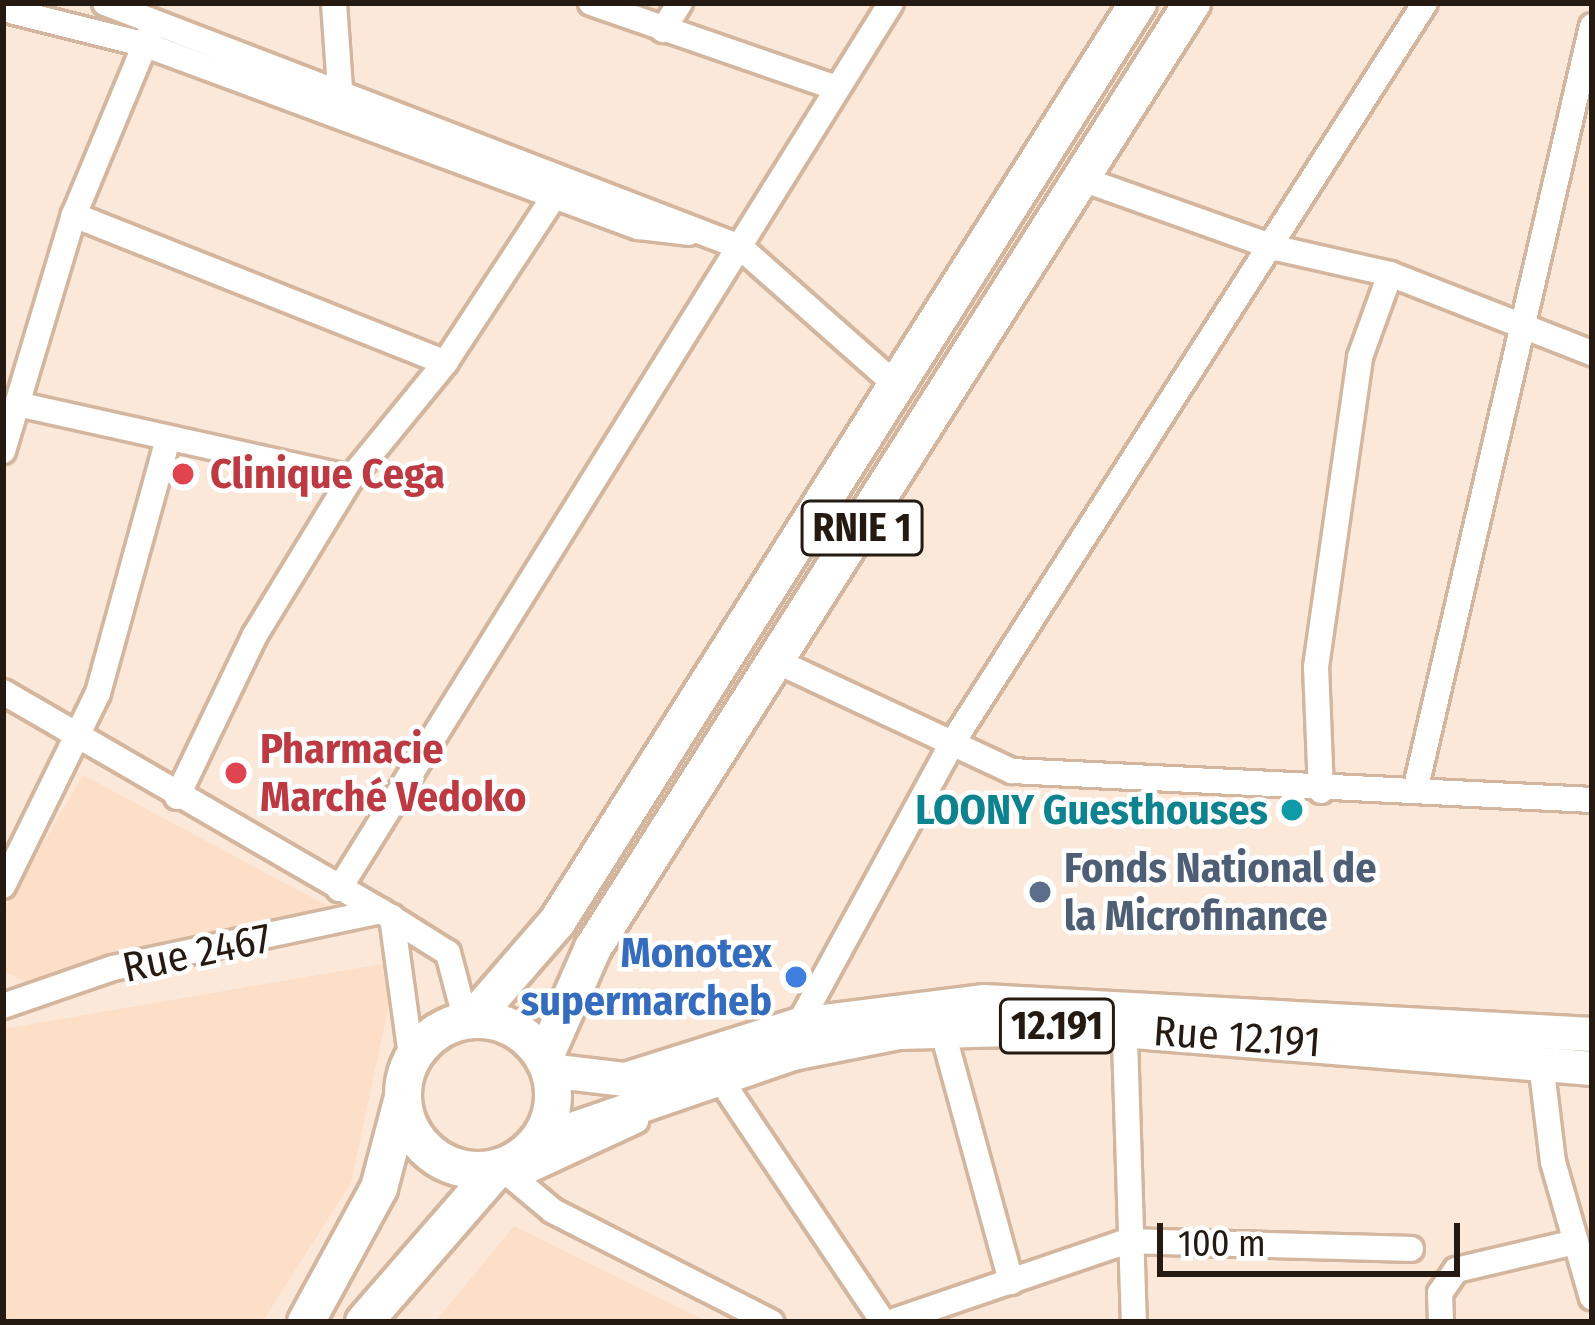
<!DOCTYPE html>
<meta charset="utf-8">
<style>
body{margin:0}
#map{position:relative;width:1595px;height:1325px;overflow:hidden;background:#fbe8d9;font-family:"Fira Sans Condensed",sans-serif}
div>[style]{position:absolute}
.built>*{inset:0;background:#fddec7}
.roads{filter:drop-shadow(3px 0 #d4b69e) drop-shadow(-3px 0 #d4b69e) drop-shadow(0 3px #d4b69e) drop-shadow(0 -3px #d4b69e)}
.minor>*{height:24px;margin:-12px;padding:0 12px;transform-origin:12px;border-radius:12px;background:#fff}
.major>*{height:33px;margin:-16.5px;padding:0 16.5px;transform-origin:16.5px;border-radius:16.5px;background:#fff}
.highway>*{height:36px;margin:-18px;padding:0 18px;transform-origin:18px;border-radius:18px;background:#fff}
.highway>.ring{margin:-18px;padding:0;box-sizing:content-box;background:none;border:36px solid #fff;border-radius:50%}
.dots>*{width:33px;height:33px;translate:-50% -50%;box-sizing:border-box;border:6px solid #fff;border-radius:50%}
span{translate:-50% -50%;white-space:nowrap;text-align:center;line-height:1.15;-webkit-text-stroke:9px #fff;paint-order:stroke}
.shield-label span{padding:3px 9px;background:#fff;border:3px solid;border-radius:9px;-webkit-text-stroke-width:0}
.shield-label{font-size:39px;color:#251a11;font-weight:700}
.health-label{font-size:42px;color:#be3a42;font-weight:700}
.left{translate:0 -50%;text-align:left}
.culture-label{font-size:42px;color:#0d838f;font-weight:700}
.right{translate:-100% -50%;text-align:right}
.service-label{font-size:42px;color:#4e5e75;font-weight:700}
.street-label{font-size:42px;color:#251a11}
.shop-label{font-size:42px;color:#366cbe;font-weight:700}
.frame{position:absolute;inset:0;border:6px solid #251a11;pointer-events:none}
.scale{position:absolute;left:1157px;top:1223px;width:303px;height:54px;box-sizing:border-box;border:6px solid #251a11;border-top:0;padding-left:15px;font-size:36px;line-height:42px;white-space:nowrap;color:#251a11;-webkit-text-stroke:9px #fff;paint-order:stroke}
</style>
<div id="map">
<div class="built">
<div style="clip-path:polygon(83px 775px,333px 909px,35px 986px,3px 971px,3px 912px)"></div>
<div style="clip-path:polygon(382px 964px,395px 976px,351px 1183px,262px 1322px,3px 1322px,3px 1029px)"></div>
<div style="clip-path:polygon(514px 1226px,708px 1322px,709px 1322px,435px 1322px)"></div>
</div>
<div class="roads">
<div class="minor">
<div style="left:105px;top:3px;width:680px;rotate:21.02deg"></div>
<div style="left:740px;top:247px;width:210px;rotate:41.5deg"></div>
<div style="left:334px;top:3px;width:86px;rotate:86deg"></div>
<div style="left:591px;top:3px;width:260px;rotate:19.1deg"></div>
<div style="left:3px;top:9px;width:147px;rotate:14.1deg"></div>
<div style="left:146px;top:45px;width:525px;rotate:20.3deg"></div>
<div style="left:638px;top:227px;width:51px;rotate:6.7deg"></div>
<div style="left:663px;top:30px;width:32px;rotate:-58deg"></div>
<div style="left:1082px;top:179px;width:206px;rotate:19.6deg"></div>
<div style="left:1276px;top:248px;width:117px;rotate:12.8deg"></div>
<div style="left:1390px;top:274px;width:217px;rotate:21.4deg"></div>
<div style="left:74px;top:215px;width:399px;rotate:21.7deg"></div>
<div style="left:17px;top:404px;width:342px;rotate:12.5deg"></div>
<div style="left:3px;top:451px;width:246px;rotate:-73.3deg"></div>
<div style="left:74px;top:215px;width:195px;rotate:-67.4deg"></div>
<div style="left:778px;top:662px;width:258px;rotate:25deg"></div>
<div style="left:1012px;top:771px;width:581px;rotate:2.86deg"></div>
<div style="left:3px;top:692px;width:437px;rotate:30.1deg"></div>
<div style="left:1321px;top:791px;width:124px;rotate:-92.3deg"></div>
<div style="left:1316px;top:667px;width:313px;rotate:-81.9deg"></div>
<div style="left:1360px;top:357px;width:88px;rotate:-70.1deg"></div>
<div style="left:1415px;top:791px;width:785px;rotate:-76.97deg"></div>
<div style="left:177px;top:797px;width:180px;rotate:-64.3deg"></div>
<div style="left:255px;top:635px;width:184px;rotate:-58.6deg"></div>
<div style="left:351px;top:478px;width:149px;rotate:-50.7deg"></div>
<div style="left:445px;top:363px;width:197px;rotate:-56.8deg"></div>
<div style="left:3px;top:886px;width:215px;rotate:-63.8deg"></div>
<div style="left:98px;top:693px;width:264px;rotate:-74.6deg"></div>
<div style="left:339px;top:889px;width:1044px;rotate:-58.08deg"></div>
<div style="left:392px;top:917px;width:147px;rotate:82.2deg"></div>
<div style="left:3px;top:1006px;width:116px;rotate:-19.1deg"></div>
<div style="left:113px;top:968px;width:274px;rotate:-12deg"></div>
<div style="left:381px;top:911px;width:79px;rotate:32.1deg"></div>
<div style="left:448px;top:953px;width:70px;rotate:75.2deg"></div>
<div style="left:799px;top:1024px;width:318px;rotate:-61.4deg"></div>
<div style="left:951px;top:745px;width:880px;rotate:-57.43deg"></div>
<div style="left:945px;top:1040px;width:251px;rotate:74.7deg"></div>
<div style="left:1125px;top:1040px;width:282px;rotate:88.2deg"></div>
<div style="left:1541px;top:1063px;width:100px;rotate:83.1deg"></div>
<div style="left:1553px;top:1162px;width:141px;rotate:74deg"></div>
<div style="left:726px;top:1088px;width:282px;rotate:56.1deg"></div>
<div style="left:504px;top:1170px;width:64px;rotate:39.9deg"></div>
<div style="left:553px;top:1211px;width:245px;rotate:27deg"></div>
<div style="left:519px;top:1175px;width:129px;rotate:-24.8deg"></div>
<div style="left:891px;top:1322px;width:250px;rotate:-18.9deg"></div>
<div style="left:1128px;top:1241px;width:283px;rotate:1.6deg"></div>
<div style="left:1441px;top:1322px;width:29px;rotate:-92deg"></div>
<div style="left:1440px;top:1293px;width:28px;rotate:-55deg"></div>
<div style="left:1456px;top:1270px;width:122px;rotate:-13.2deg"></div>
</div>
<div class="major">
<div style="left:548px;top:1070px;width:78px;rotate:6.7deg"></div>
<div style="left:625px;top:1079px;width:182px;rotate:-17.5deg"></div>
<div style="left:799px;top:1024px;width:185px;rotate:-7.1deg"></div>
<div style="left:983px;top:1001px;width:610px;rotate:3.1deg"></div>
<div style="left:537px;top:1141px;width:270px;rotate:-19deg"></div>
<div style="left:792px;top:1053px;width:108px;rotate:-11.2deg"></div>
<div style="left:898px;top:1032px;width:187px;rotate:-1.5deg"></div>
<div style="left:1085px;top:1027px;width:509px;rotate:4.62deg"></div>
</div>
<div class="highway">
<div style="left:472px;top:1020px;width:130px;rotate:-49.1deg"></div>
<div style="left:557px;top:922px;width:1087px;rotate:-57.7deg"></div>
<div class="ring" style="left:403px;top:1020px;width:114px;height:114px"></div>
<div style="left:544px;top:1059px;width:121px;rotate:-66.2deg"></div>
<div style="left:593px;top:948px;width:1119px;rotate:-57.63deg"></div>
<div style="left:306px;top:1322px;width:153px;rotate:-61.4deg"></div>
<div style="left:379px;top:1188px;width:94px;rotate:-75.2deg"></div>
<div style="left:364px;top:1322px;width:204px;rotate:-49deg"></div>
</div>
</div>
<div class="dots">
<div style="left:183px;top:474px;background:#e0444e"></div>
<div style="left:236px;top:773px;background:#e0444e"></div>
<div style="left:1292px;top:810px;background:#0f9aa8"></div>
<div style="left:1040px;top:892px;background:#5c6f8a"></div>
<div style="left:796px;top:977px;background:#3f7fe0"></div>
</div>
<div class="shield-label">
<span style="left:862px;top:528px">RNIE 1</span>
<span style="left:1057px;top:1026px">12.191</span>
</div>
<div class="health-label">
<span class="left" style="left:210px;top:474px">Clinique Cega</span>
<span class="left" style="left:260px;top:773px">Pharmacie<br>Marché Vedoko</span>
</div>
<div class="culture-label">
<span class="right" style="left:1268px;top:810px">LOONY Guesthouses</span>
</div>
<div class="service-label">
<span class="left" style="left:1064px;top:892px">Fonds National de<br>la Microfinance</span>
</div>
<div class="street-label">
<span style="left:197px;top:953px;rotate:-12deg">Rue 2467</span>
<span style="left:1237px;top:1037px;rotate:4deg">Rue 12.191</span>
</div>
<div class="shop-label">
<span class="right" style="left:772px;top:977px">Monotex<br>supermarcheb</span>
</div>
<div class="frame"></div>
<div class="scale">100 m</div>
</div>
